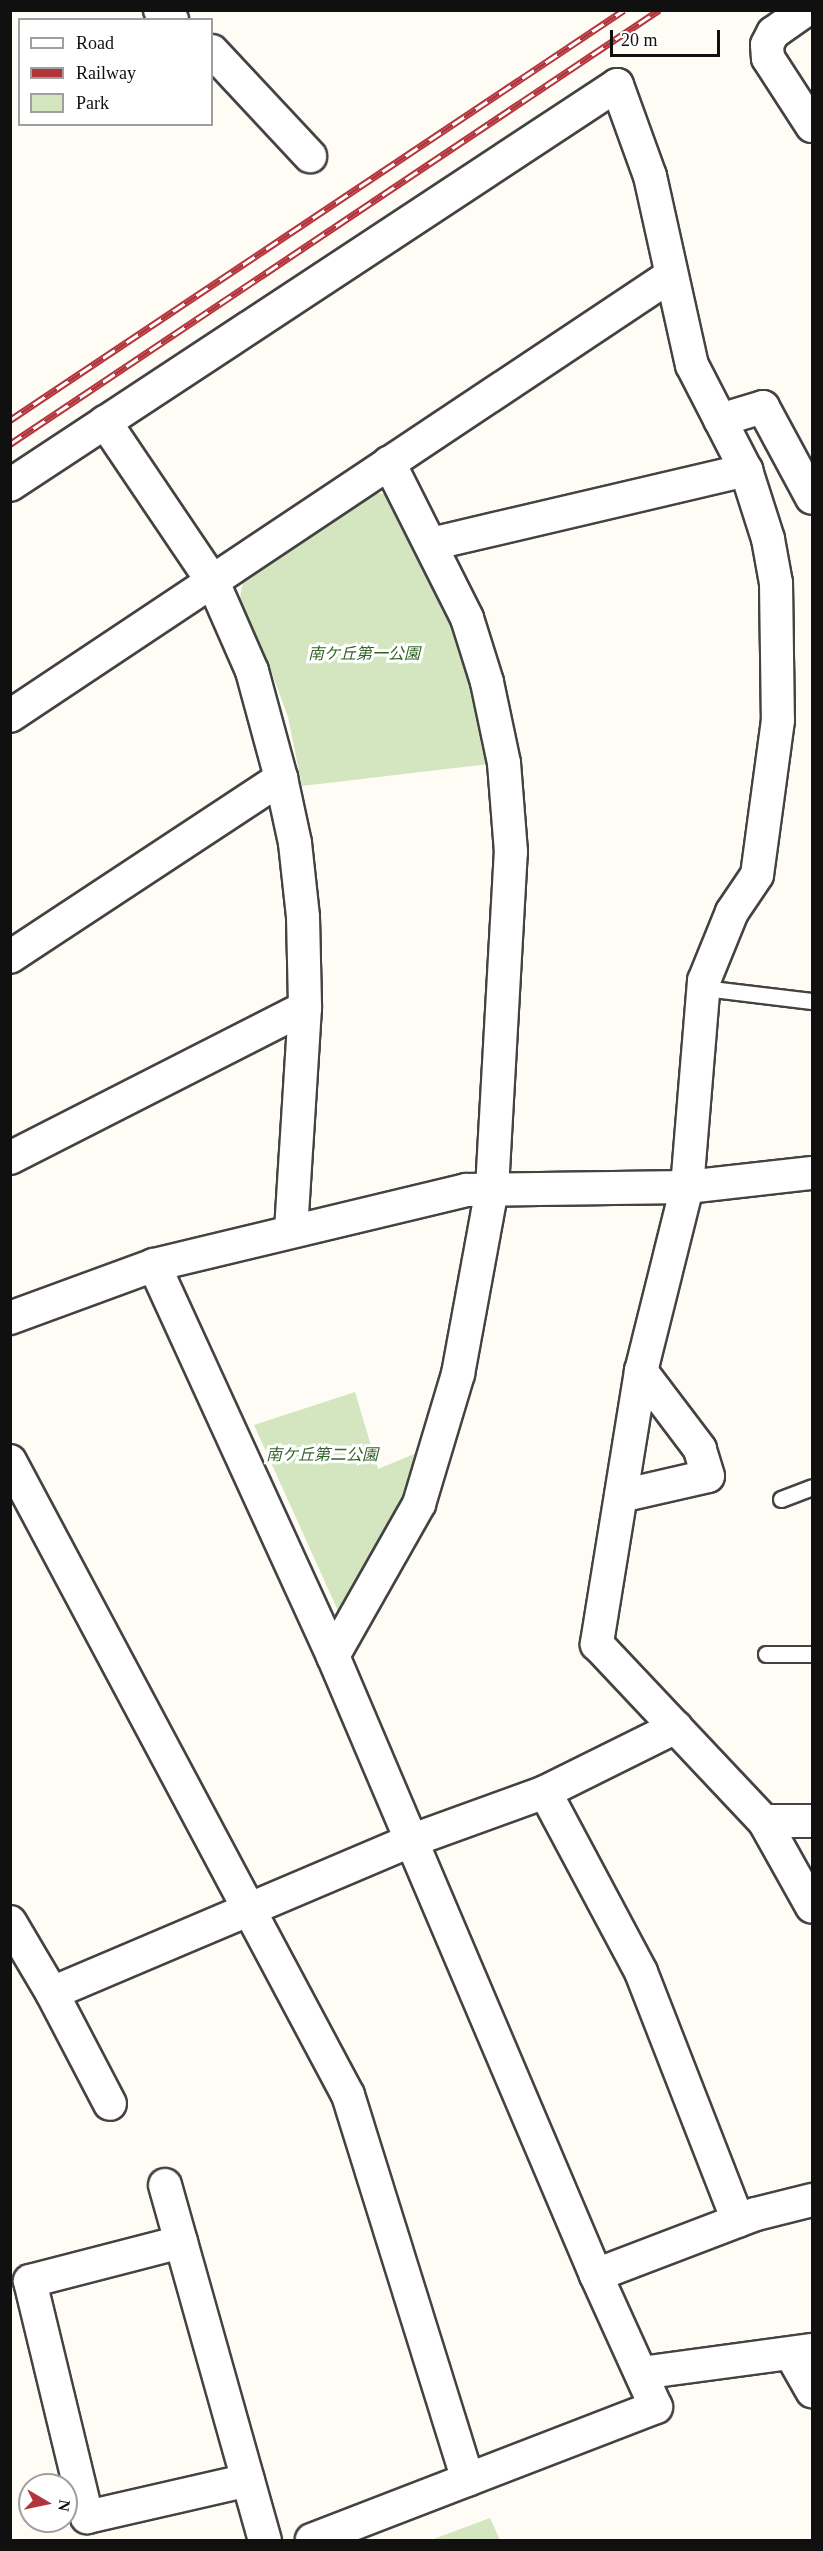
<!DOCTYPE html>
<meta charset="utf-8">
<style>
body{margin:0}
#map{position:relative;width:823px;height:2551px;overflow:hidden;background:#fefcf4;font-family:"Times New Roman","Noto Sans JP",serif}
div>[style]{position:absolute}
.green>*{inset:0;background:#d4e6c0}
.roads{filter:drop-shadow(2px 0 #434343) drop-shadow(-2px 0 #434343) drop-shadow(0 2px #434343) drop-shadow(0 -2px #434343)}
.service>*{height:15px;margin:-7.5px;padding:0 7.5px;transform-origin:7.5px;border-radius:7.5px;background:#fff}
.minor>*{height:32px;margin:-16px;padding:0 16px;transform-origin:16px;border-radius:16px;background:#fff}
.rail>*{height:7px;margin-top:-3.5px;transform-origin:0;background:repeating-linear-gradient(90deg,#fff 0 14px,#b4343c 0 28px);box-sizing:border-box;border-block:2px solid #b4343c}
span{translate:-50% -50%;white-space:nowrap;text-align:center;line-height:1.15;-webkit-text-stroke:6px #fff;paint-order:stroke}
.park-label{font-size:16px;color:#336326;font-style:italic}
.frame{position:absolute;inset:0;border:12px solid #101010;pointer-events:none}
.legend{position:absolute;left:18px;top:18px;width:195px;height:108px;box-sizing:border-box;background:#fff;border:2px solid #9f9f9f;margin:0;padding:8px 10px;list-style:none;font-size:18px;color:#101010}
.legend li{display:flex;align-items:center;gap:12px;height:30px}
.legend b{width:30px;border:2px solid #9f9f9f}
.north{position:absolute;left:18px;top:2473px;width:60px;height:60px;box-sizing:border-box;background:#fff;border:2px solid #9f9f9f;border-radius:50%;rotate:99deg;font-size:16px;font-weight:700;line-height:24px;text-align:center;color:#101010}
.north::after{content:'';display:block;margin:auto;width:21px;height:27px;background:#b4343c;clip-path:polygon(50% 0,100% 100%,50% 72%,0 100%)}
.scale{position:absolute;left:610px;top:30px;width:110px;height:27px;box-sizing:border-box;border:3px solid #101010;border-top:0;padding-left:8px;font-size:18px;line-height:21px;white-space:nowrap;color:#101010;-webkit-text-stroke:4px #fff;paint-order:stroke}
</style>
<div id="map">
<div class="green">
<div style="clip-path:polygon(376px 493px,392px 495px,451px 618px,473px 685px,489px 764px,302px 786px,288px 717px,270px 668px,239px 603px,243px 582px)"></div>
<div style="clip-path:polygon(355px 1392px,378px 1469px,419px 1452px,386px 1537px,339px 1613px,254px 1425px)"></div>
<div style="clip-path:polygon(490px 2518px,500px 2540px,431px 2540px)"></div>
</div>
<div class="roads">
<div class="service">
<div style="left:704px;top:988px;width:109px;rotate:6.9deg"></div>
<div style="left:781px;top:1499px;width:33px;rotate:-21deg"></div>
<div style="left:766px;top:1654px;width:46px"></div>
</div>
<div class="minor">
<div style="left:160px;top:10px;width:16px;rotate:40deg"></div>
<div style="left:806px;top:10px;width:40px;rotate:145.1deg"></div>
<div style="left:773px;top:33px;width:13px;rotate:117deg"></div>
<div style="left:767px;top:45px;width:13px;rotate:86deg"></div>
<div style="left:768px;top:58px;width:81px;rotate:57.1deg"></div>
<div style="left:212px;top:51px;width:144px;rotate:47deg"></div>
<div style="left:720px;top:420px;width:45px;rotate:-16.8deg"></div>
<div style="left:763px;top:407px;width:103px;rotate:61.7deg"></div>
<div style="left:105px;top:422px;width:193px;rotate:56deg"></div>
<div style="left:213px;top:582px;width:97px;rotate:66.3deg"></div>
<div style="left:252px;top:671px;width:111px;rotate:74.8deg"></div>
<div style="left:281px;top:778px;width:66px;rotate:77.8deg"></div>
<div style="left:295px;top:843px;width:74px;rotate:83.8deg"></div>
<div style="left:303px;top:917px;width:91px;rotate:88.7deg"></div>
<div style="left:305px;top:1008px;width:222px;rotate:93.6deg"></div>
<div style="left:10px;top:485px;width:727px;rotate:-33.38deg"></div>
<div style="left:617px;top:85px;width:97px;rotate:70.1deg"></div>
<div style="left:650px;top:176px;width:194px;rotate:77.5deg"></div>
<div style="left:692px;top:365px;width:118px;rotate:62.8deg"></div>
<div style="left:746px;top:470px;width:72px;rotate:72.3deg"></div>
<div style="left:768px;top:539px;width:45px;rotate:79.7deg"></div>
<div style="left:776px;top:583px;width:137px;rotate:89.2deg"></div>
<div style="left:778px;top:720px;width:156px;rotate:97.7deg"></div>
<div style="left:757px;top:875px;width:45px;rotate:124deg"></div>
<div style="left:732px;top:912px;width:74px;rotate:112.1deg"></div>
<div style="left:704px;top:981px;width:207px;rotate:94.7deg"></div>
<div style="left:687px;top:1187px;width:190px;rotate:104deg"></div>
<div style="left:641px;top:1371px;width:277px;rotate:99.2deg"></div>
<div style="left:597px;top:1644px;width:243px;rotate:46.7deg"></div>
<div style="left:764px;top:1821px;width:98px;rotate:60.8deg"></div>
<div style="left:431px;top:544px;width:324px;rotate:-13.2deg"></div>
<div style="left:10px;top:716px;width:793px;rotate:-33.69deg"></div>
<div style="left:10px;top:957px;width:325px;rotate:-33.4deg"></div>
<div style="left:10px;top:1158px;width:331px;rotate:-27deg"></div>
<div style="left:154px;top:1265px;width:430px;rotate:65.4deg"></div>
<div style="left:333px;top:1656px;width:673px;rotate:66.98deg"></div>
<div style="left:596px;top:2275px;width:145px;rotate:65.6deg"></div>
<div style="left:656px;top:2407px;width:369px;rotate:158.9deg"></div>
<div style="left:10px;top:1318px;width:153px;rotate:-20.2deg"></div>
<div style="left:154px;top:1265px;width:321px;rotate:-13.5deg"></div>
<div style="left:466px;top:1190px;width:221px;rotate:-0.8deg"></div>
<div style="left:687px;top:1187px;width:126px;rotate:-6.4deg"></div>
<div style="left:10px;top:1461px;width:718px;rotate:61.94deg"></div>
<div style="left:348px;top:2095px;width:403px;rotate:72.7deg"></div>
<div style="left:621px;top:1496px;width:89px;rotate:-12.9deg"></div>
<div style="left:708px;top:1476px;width:28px;rotate:-107deg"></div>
<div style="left:700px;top:1449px;width:98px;rotate:-127.1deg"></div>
<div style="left:333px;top:1656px;width:175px;rotate:-60.5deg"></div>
<div style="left:419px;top:1504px;width:136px;rotate:-73.3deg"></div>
<div style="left:458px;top:1374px;width:188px;rotate:-79.6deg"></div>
<div style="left:492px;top:1189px;width:338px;rotate:-86.8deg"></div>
<div style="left:511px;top:852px;width:89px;rotate:-94.5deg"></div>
<div style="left:504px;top:763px;width:83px;rotate:-101.9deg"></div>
<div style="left:487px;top:682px;width:67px;rotate:-107.4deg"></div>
<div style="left:467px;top:618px;width:174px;rotate:-116.7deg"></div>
<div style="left:545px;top:1792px;width:204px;rotate:61.9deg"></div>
<div style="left:641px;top:1972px;width:267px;rotate:68.7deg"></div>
<div style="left:764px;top:1821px;width:48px"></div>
<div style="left:10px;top:1922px;width:82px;rotate:59.4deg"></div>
<div style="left:52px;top:1993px;width:389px;rotate:-23deg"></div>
<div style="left:410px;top:1841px;width:144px;rotate:-19.9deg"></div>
<div style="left:545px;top:1792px;width:146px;rotate:-26.4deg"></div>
<div style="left:52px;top:1993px;width:125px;rotate:62.4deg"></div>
<div style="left:165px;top:2185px;width:369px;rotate:74.3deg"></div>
<div style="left:181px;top:2242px;width:156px;rotate:165.5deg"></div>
<div style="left:30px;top:2281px;width:243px;rotate:76.4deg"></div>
<div style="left:87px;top:2517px;width:165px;rotate:-12.9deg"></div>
<div style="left:596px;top:2275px;width:171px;rotate:-20.9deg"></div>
<div style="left:756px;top:2214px;width:58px;rotate:-14deg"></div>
<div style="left:791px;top:2354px;width:43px;rotate:60.4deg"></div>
<div style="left:641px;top:2373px;width:173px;rotate:-7.7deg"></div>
</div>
</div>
<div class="rail">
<div style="left:10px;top:420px;width:738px;rotate:-33.73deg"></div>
<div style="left:10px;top:444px;width:781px;rotate:-33.77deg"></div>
</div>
<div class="park-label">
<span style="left:364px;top:654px">南ケ丘第一公園</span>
<span style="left:322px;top:1455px">南ケ丘第二公園</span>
</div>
<div class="frame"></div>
<ul class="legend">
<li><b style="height:8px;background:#fff"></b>Road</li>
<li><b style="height:8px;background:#b4343c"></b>Railway</li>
<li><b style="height:16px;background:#d4e6c0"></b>Park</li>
</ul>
<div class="north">N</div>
<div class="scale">20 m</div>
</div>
